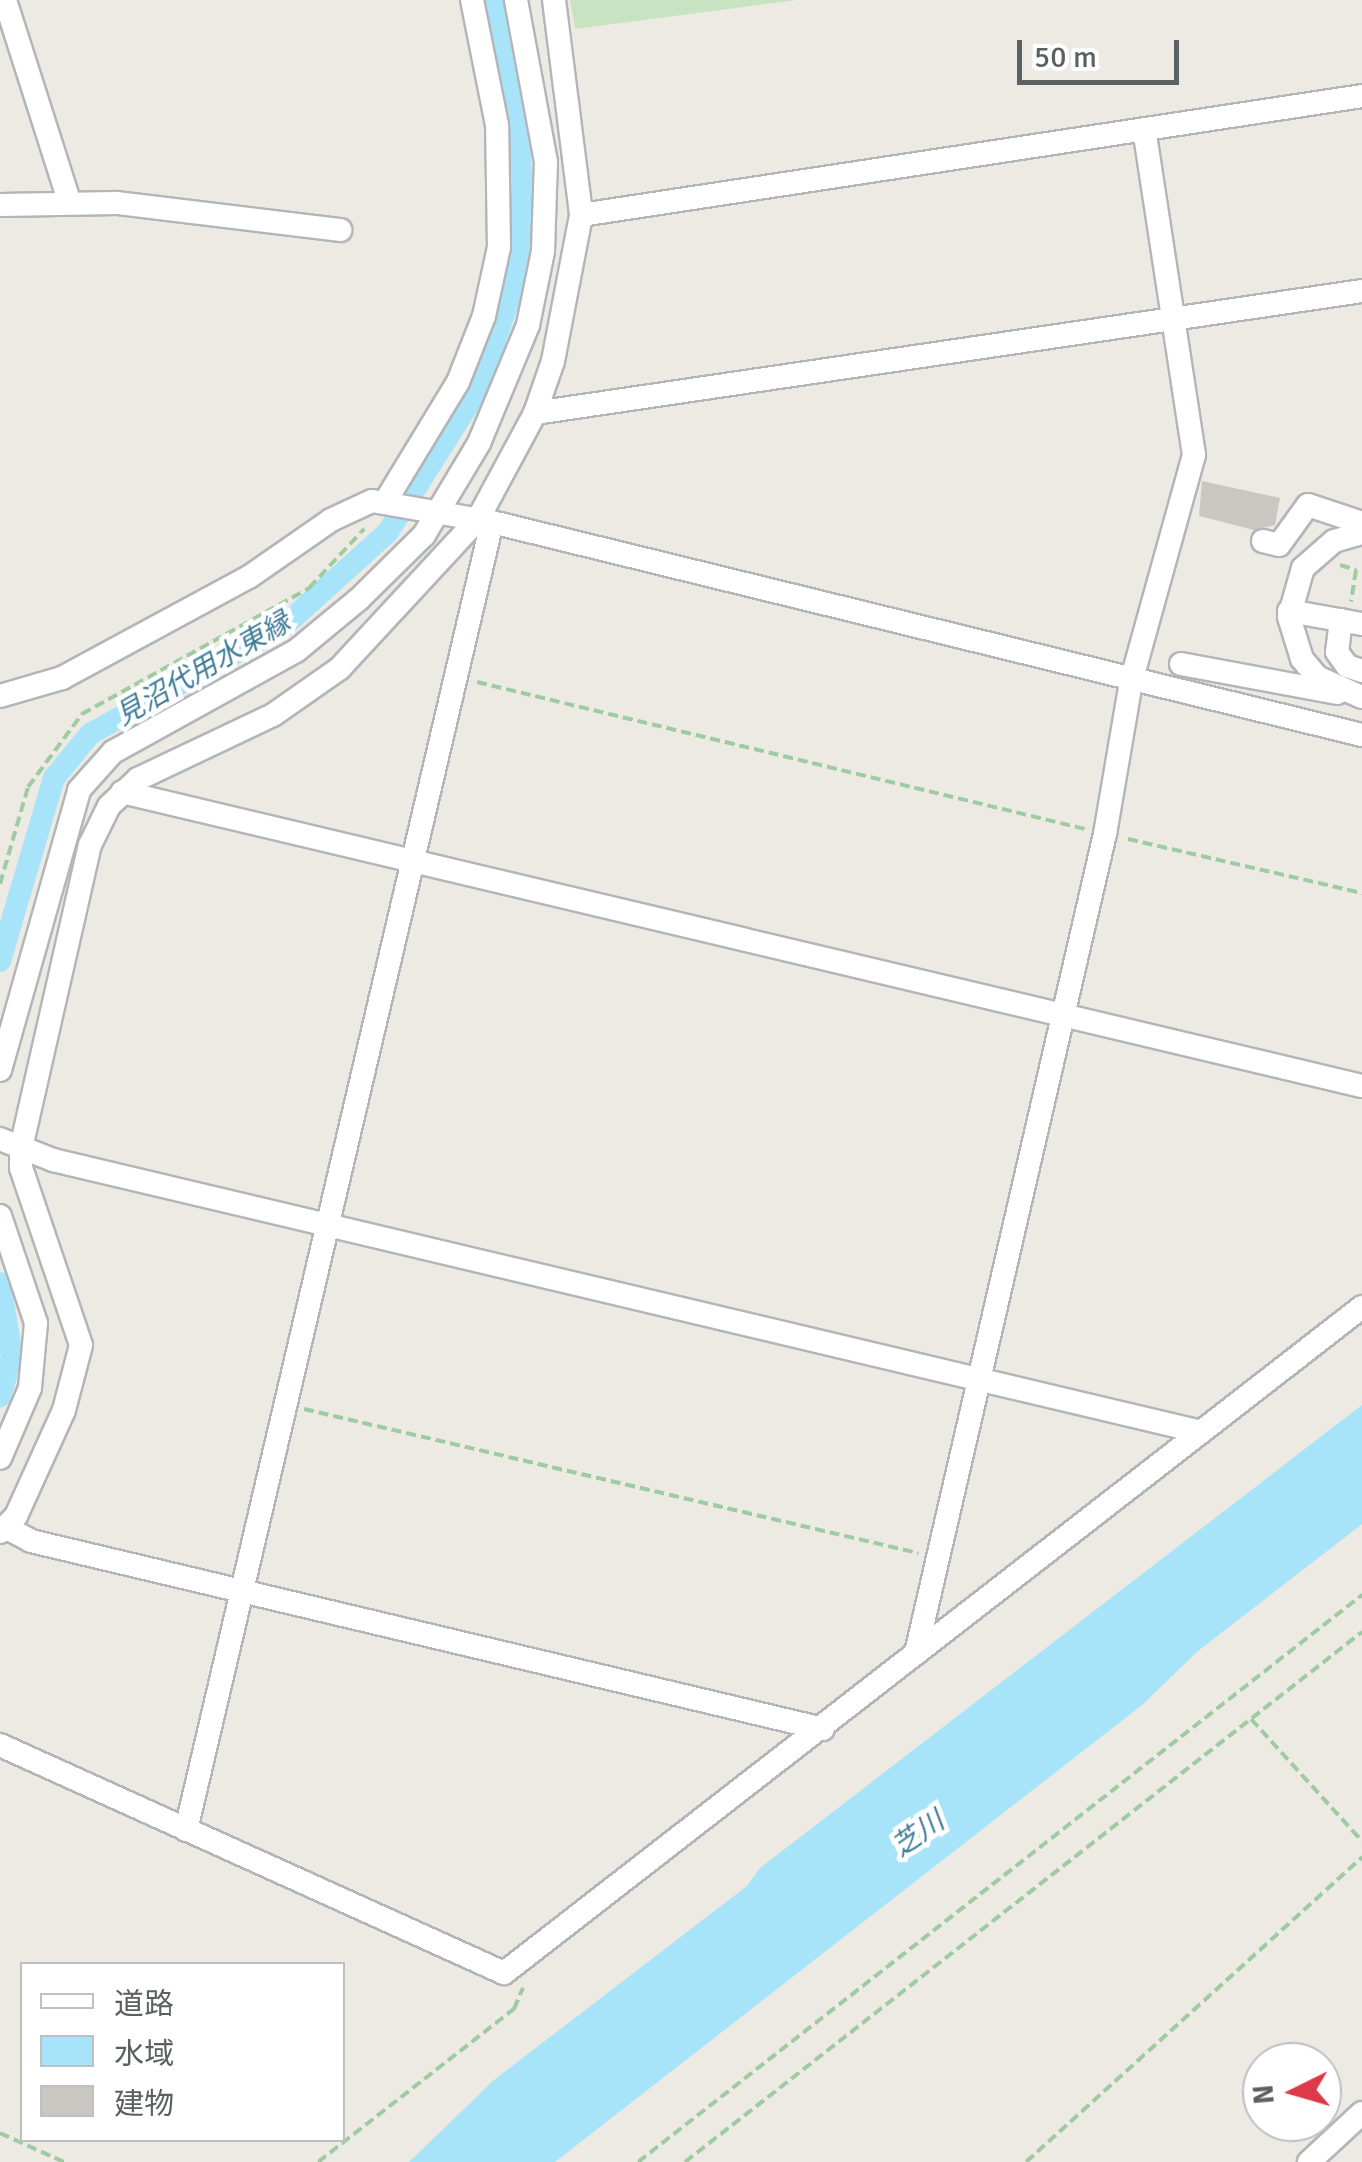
<!DOCTYPE html>
<meta charset="utf-8">
<style>
body{margin:0}
#map{position:relative;width:1362px;height:2162px;overflow:hidden;background:#ede9e3;font-family:Signika,"Noto Sans JP",sans-serif}
div>[style]{position:absolute}
.green>*{inset:0;background:#c7e3c1}
.water>*{inset:0;background:#a7e4f9}
.canal>*{height:22px;margin:-11px;padding:0 11px;transform-origin:11px;border-radius:11px;background:#a7e4f9}
.building>*{inset:0;background:#cac6c2}
.path>*{height:4px;margin-top:-2px;transform-origin:0;background:repeating-linear-gradient(90deg,#9fcba2 0 10px,transparent 0 15px)}
.roads{filter:drop-shadow(2px 0 #b3b6b9) drop-shadow(-2px 0 #b3b6b9) drop-shadow(0 2px #b3b6b9) drop-shadow(0 -2px #b3b6b9)}
.minor>*{height:22px;margin:-11px;padding:0 11px;transform-origin:11px;border-radius:11px;background:#fff}
span{translate:-50% -50%;white-space:nowrap;text-align:center;line-height:1.15;-webkit-text-stroke:9px #fff;paint-order:stroke}
.water-label{font-size:28px;color:#3f7b98;font-style:italic}
.legend{position:absolute;left:20px;top:1962px;width:325px;height:180px;box-sizing:border-box;background:#fff;border:2px solid #bdbfc0;margin:0;padding:12px 18px;list-style:none;font-size:30px;color:#5b6062}
.legend li{display:flex;align-items:center;gap:20px;height:50px}
.legend b{width:50px;border:2px solid #bdbfc0}
.north{position:absolute;left:1242px;top:2042px;width:100px;height:100px;box-sizing:border-box;background:#fff;border:2px solid #bdbfc0;border-radius:50%;rotate:265deg;font-size:28px;font-weight:700;line-height:40px;text-align:center;color:#5b6062}
.north::after{content:'';display:block;margin:auto;width:35px;height:45px;background:#dd394a;clip-path:polygon(50% 0,100% 100%,50% 72%,0 100%)}
.scale{position:absolute;left:1017px;top:40px;width:162px;height:45px;box-sizing:border-box;border:5px solid #5b6062;border-top:0;padding-left:12px;font-size:30px;line-height:35px;white-space:nowrap;color:#5b6062;-webkit-text-stroke:8px #fff;paint-order:stroke}
</style>
<div id="map">
<div class="green">
<div style="clip-path:polygon(570px 0,797px 0,575px 29px)"></div>
</div>
<div class="water">
<div style="clip-path:polygon(1362px 1405px,1362px 1524px,1198px 1651px,1142px 1705px,555px 2162px,409px 2162px,494px 2080px,747px 1886px,760px 1868px)"></div>
</div>
<div class="canal">
<div style="left:0;top:961px;width:191px;rotate:-73.6deg"></div>
<div style="left:54px;top:778px;width:57px;rotate:-50.7deg"></div>
<div style="left:90px;top:734px;width:222px;rotate:-29.1deg"></div>
<div style="left:284px;top:626px;width:140px;rotate:-42.1deg"></div>
<div style="left:388px;top:532px;width:169px;rotate:-57.8deg"></div>
<div style="left:478px;top:389px;width:94px;rotate:-70.8deg"></div>
<div style="left:509px;top:300px;width:71px;rotate:-78.7deg"></div>
<div style="left:523px;top:230px;width:100px;rotate:-92.3deg"></div>
<div style="left:519px;top:130px;width:133px;rotate:-101.3deg"></div>
<div style="left:0;top:1283px;width:74px;rotate:80.7deg"></div>
<div style="left:12px;top:1356px;width:42px;rotate:106.7deg"></div>
</div>
<div class="building">
<div style="clip-path:polygon(1202px 481px,1280px 498px,1275px 525px,1254px 530px,1199px 516px)"></div>
</div>
<div class="path">
<div style="left:1340px;top:565px;width:17px;rotate:17deg"></div>
<div style="left:1356px;top:570px;width:32px;rotate:99deg"></div>
<div style="left:477px;top:682px;width:626px;rotate:13.59deg"></div>
<div style="left:1128px;top:839px;width:240px;rotate:13deg"></div>
<div style="left:0;top:884px;width:101px;rotate:-73.9deg"></div>
<div style="left:28px;top:787px;width:91px;rotate:-53.5deg"></div>
<div style="left:82px;top:714px;width:260px;rotate:-29deg"></div>
<div style="left:309px;top:588px;width:81px;rotate:-47deg"></div>
<div style="left:304px;top:1409px;width:631px;rotate:13.2deg"></div>
<div style="left:1251px;top:1719px;width:165px;rotate:47.7deg"></div>
<div style="left:0;top:2133px;width:70px;rotate:24.4deg"></div>
<div style="left:318px;top:2162px;width:249px;rotate:-38deg"></div>
<div style="left:514px;top:2009px;width:23px;rotate:-67deg"></div>
<div style="left:638px;top:2162px;width:920px;rotate:-38.07deg"></div>
<div style="left:685px;top:2162px;width:860px;rotate:-38.06deg"></div>
<div style="left:1026px;top:2162px;width:454px;rotate:-42.2deg"></div>
</div>
<div class="roads">
<div class="minor">
<div style="left:5px;top:0;width:210px;rotate:72.3deg"></div>
<div style="left:554px;top:0;width:217px;rotate:82.8deg"></div>
<div style="left:0;top:205px;width:117px;rotate:-1deg"></div>
<div style="left:117px;top:203px;width:225px;rotate:6.9deg"></div>
<div style="left:535px;top:413px;width:836px;rotate:-8.39deg"></div>
<div style="left:385px;top:502px;width:140px;rotate:-58.7deg"></div>
<div style="left:458px;top:382px;width:71px;rotate:-68.5deg"></div>
<div style="left:484px;top:316px;width:71px;rotate:-77.7deg"></div>
<div style="left:499px;top:247px;width:122px;rotate:-90.9deg"></div>
<div style="left:497px;top:125px;width:127px;rotate:-101.3deg"></div>
<div style="left:1362px;top:533px;width:29px;rotate:164deg"></div>
<div style="left:1334px;top:541px;width:41px;rotate:138.9deg"></div>
<div style="left:1303px;top:568px;width:51px;rotate:105.9deg"></div>
<div style="left:1289px;top:617px;width:44px;rotate:72.8deg"></div>
<div style="left:1302px;top:659px;width:23px;rotate:50deg"></div>
<div style="left:1317px;top:677px;width:49px;rotate:24deg"></div>
<div style="left:1263px;top:541px;width:16px;rotate:14deg"></div>
<div style="left:1279px;top:545px;width:49px;rotate:-54.1deg"></div>
<div style="left:1308px;top:505px;width:57px;rotate:18.4deg"></div>
<div style="left:1289px;top:611px;width:74px;rotate:10.1deg"></div>
<div style="left:1341px;top:620px;width:32px;rotate:97deg"></div>
<div style="left:1337px;top:652px;width:17px;rotate:54deg"></div>
<div style="left:1347px;top:666px;width:16px;rotate:18deg"></div>
<div style="left:1181px;top:664px;width:159px;rotate:10.5deg"></div>
<div style="left:0;top:696px;width:65px;rotate:-16.2deg"></div>
<div style="left:62px;top:678px;width:213px;rotate:-28.4deg"></div>
<div style="left:249px;top:577px;width:100px;rotate:-34.8deg"></div>
<div style="left:331px;top:520px;width:45px;rotate:-24.9deg"></div>
<div style="left:372px;top:501px;width:122px;rotate:9.9deg"></div>
<div style="left:492px;top:522px;width:896px;rotate:13.76deg"></div>
<div style="left:122px;top:792px;width:1274px;rotate:13.34deg"></div>
<div style="left:0;top:1070px;width:291px;rotate:-74.2deg"></div>
<div style="left:79px;top:790px;width:51px;rotate:-48.2deg"></div>
<div style="left:113px;top:752px;width:209px;rotate:-28.9deg"></div>
<div style="left:296px;top:651px;width:82px;rotate:-39.5deg"></div>
<div style="left:359px;top:599px;width:91px;rotate:-44.6deg"></div>
<div style="left:424px;top:535px;width:107px;rotate:-59.1deg"></div>
<div style="left:479px;top:443px;width:128px;rotate:-67.4deg"></div>
<div style="left:528px;top:325px;width:76px;rotate:-78.5deg"></div>
<div style="left:543px;top:251px;width:89px;rotate:-88.1deg"></div>
<div style="left:546px;top:162px;width:165px;rotate:-100.5deg"></div>
<div style="left:0;top:1139px;width:57px;rotate:21.6deg"></div>
<div style="left:53px;top:1160px;width:1180px;rotate:13.33deg"></div>
<div style="left:0;top:1216px;width:113px;rotate:71.4deg"></div>
<div style="left:36px;top:1323px;width:65px;rotate:95.3deg"></div>
<div style="left:30px;top:1388px;width:76px;rotate:113.2deg"></div>
<div style="left:5px;top:1527px;width:30px;rotate:28deg"></div>
<div style="left:31px;top:1541px;width:814px;rotate:13.35deg"></div>
<div style="left:0;top:1532px;width:23px;rotate:-45deg"></div>
<div style="left:16px;top:1516px;width:116px;rotate:-65.6deg"></div>
<div style="left:64px;top:1410px;width:67px;rotate:-75.3deg"></div>
<div style="left:81px;top:1345px;width:187px;rotate:-108.7deg"></div>
<div style="left:21px;top:1168px;width:20px;rotate:-90deg"></div>
<div style="left:21px;top:1148px;width:311px;rotate:-77.2deg"></div>
<div style="left:90px;top:845px;width:43px;rotate:-64deg"></div>
<div style="left:109px;top:806px;width:40px;rotate:-43deg"></div>
<div style="left:138px;top:779px;width:149px;rotate:-25.4deg"></div>
<div style="left:273px;top:715px;width:82px;rotate:-35deg"></div>
<div style="left:340px;top:668px;width:203px;rotate:-47.2deg"></div>
<div style="left:478px;top:519px;width:120px;rotate:-61.7deg"></div>
<div style="left:535px;top:413px;width:55px;rotate:-70.9deg"></div>
<div style="left:553px;top:361px;width:149px;rotate:-79.1deg"></div>
<div style="left:581px;top:215px;width:790px;rotate:-8.66deg"></div>
<div style="left:916px;top:1653px;width:841px;rotate:-77.01deg"></div>
<div style="left:1105px;top:834px;width:154px;rotate:-80.3deg"></div>
<div style="left:1131px;top:682px;width:236px;rotate:-74.5deg"></div>
<div style="left:1194px;top:455px;width:329px;rotate:-98.7deg"></div>
<div style="left:0;top:1745px;width:553px;rotate:24.34deg"></div>
<div style="left:504px;top:1973px;width:1086px;rotate:-37.82deg"></div>
<div style="left:186px;top:1830px;width:1343px;rotate:-76.83deg"></div>
<div style="left:1309px;top:2162px;width:72px;rotate:-42.8deg"></div>
</div>
</div>
<div class="water-label">
<span style="left:203px;top:669px;rotate:-30deg">見沼代用水東縁</span>
<span style="left:918px;top:1834px;rotate:-35deg">芝川</span>
</div>
<ul class="legend">
<li><b style="height:12px;background:#fff"></b>道路</li>
<li><b style="height:28px;background:#a7e4f9"></b>水域</li>
<li><b style="height:28px;background:#cac6c2"></b>建物</li>
</ul>
<div class="north">N</div>
<div class="scale">50 m</div>
</div>
